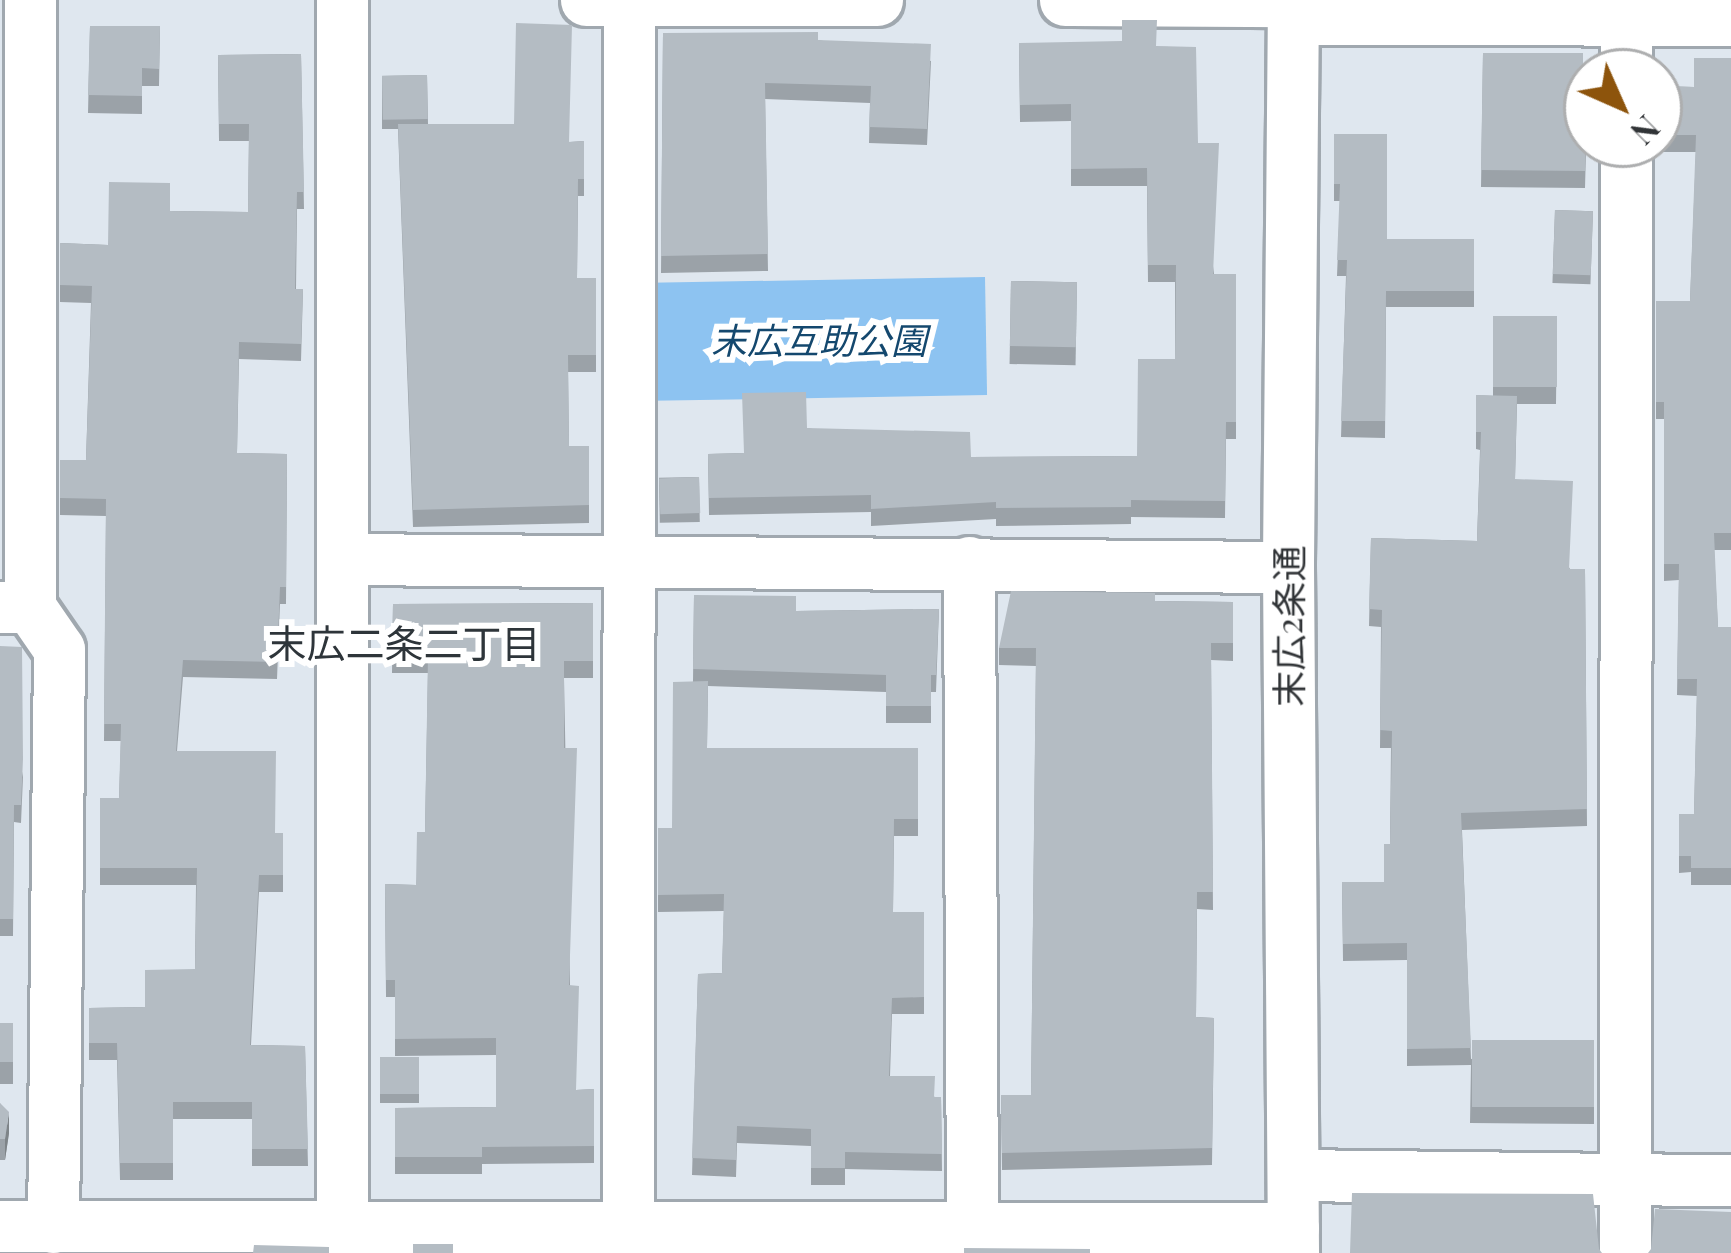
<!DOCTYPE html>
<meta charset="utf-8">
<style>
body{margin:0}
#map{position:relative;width:1731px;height:1253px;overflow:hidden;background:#dfe7ef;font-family:"Playfair Display","Noto Sans JP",serif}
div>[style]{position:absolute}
.green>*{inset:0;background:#8dc3f1;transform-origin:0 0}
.roads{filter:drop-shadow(3px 0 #a0a8af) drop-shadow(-3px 0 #a0a8af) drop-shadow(0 3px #a0a8af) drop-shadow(0 -3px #a0a8af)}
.minor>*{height:51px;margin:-25.5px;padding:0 25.5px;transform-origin:25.5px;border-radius:25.5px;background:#fff}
.wall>*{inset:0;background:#9ba2a8;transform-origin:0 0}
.shaded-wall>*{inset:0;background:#7e8488}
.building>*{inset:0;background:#b4bcc3;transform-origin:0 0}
span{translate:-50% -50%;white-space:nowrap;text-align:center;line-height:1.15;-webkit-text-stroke:12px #fff;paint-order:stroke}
.park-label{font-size:36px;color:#14486e;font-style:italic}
.street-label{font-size:36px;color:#313437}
.neighbourhood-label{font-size:39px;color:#2e353a}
.north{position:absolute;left:1563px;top:48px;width:120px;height:120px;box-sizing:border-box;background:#fff;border:3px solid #adaeaf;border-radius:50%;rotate:135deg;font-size:33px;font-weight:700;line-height:48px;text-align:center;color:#313437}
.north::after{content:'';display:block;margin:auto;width:42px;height:54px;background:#8d540c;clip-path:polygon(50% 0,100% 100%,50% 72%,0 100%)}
</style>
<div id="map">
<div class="green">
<div style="left:985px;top:277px;width:118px;height:335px;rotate:89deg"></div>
</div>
<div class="roads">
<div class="minor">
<div style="left:30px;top:0;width:607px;rotate:90deg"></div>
<div style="left:342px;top:0;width:1227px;rotate:90deg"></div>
<div style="left:586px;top:0;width:291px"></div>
<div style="left:1065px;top:0;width:228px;rotate:0.3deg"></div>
<div style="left:1293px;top:0;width:567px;rotate:90.51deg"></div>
<div style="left:1288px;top:567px;width:686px;rotate:89.58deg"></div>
<div style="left:1294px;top:19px;width:437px;rotate:0.1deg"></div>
<div style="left:1626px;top:72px;width:52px;rotate:-90deg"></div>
<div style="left:345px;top:559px;width:943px;rotate:0.49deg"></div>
<div style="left:969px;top:562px;width:666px;rotate:89.74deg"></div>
<div style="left:0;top:607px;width:30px"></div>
<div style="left:30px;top:607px;width:51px;rotate:55.4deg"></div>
<div style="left:59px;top:649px;width:578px;rotate:90.59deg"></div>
<div style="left:1293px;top:1175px;width:438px;rotate:0.7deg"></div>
<div style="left:628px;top:1225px;width:1223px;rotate:-89.95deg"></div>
<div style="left:0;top:1226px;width:1293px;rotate:0.09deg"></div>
<div style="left:1625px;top:1253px;width:1109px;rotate:-89.95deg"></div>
</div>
</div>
<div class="wall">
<div style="clip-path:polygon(90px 26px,160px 26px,159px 86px,142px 86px,142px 114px,88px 113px)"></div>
<div style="clip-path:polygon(663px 33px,818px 40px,931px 61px,927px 145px,869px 143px,870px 103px,765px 99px,768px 271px,661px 273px)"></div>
<div style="clip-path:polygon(1019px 43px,1156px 46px,1198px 143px,1214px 274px,1236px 274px,1236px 439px,1226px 439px,1225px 518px,1131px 517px,1131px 524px,996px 526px,996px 519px,871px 526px,871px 512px,709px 515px,708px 454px,744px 453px,807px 428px,971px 457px,1137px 456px,1175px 359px,1175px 282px,1148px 282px,1147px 186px,1071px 186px,1071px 121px,1020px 122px)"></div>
<div style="clip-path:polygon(1483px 53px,1587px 86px,1587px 144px,1597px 144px,1596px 151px,1586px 151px,1585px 188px,1481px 187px)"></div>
<div style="clip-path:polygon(301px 54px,304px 209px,297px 209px,296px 289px,303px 289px,301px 361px,239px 359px,237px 453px,287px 454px,286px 604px,280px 604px,277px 679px,183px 677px,177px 751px,275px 833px,283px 833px,283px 892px,259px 892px,251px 1045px,305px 1046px,308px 1166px,252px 1166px,252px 1119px,173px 1119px,173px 1180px,120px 1180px,117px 1060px,89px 1060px,89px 1008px,145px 1007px,195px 969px,196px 885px,100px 885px,100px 798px,119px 798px,121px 741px,104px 741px,106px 516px,60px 515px,60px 460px,86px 460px,91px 303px,60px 302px,60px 243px,108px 245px,170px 211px,248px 212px,249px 141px,219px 141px,218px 55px)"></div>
<div style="clip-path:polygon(1731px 58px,1731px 550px,1714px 550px,1718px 627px,1731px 627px,1731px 885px,1691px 885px,1691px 872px,1679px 873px,1679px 814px,1694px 814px,1697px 696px,1677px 695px,1679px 580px,1664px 581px,1664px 419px,1656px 419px,1656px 301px,1690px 301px,1696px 152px,1656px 152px,1654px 144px,1659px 144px,1659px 86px,1694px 87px)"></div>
<div style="clip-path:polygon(427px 75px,428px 124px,570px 142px,584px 141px,584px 196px,578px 196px,577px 278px,596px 278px,596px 372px,568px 372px,569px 446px,589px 446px,589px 523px,413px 527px,398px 129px,382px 129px,382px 76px)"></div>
<div style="clip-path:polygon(1334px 134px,1387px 239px,1474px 239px,1474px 307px,1386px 307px,1385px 438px,1341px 437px,1346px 276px,1337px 276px,1340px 201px,1334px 201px)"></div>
<div style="left:1555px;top:210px;width:38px;height:73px;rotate:2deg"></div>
<div style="left:1011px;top:281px;width:66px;height:83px;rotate:1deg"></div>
<div style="clip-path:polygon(1493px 316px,1557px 316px,1556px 404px,1517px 404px,1515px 479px,1570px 569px,1585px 569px,1587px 826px,1462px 830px,1471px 1059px,1594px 1040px,1594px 1124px,1470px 1123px,1471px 1065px,1407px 1066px,1407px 960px,1343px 961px,1342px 882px,1384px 882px,1390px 844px,1391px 748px,1380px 748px,1381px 627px,1369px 626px,1371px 538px,1477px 541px,1480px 450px,1476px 449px,1476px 395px,1493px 396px)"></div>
<div style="left:699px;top:477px;width:45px;height:40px;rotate:89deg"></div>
<div style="clip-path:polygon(694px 595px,796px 611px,939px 609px,936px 692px,931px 692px,931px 723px,886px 723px,886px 692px,708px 686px,707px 748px,918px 748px,918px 836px,894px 836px,893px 912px,924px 912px,924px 1014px,892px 1014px,890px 1076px,935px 1097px,941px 1097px,942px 1171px,845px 1169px,845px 1185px,811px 1185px,811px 1146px,737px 1143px,736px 1177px,692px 1175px,698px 974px,722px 973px,724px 911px,658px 912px,658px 828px,672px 828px,693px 681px)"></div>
<div style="clip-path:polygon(1155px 601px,1233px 602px,1233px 661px,1211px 660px,1213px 910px,1197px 909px,1196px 1017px,1214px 1018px,1212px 1165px,1002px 1170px,1001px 1095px,1031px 1095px,1036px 666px,999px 665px,999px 648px)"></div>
<div style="clip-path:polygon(593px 603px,593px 678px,564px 678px,570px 985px,576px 1090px,594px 1089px,594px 1163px,482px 1164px,482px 1174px,395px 1174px,395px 1108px,496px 1107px,496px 1055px,395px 1056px,395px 997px,386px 997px,385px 884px,416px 885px,425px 832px,428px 673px,392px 673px,393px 604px)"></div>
<div style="clip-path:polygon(0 646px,23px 777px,21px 823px,14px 822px,13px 936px,0 936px)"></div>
<div style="left:0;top:1023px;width:13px;height:61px"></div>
<div style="left:380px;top:1057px;width:39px;height:46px"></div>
<div style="clip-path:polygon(0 1103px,9px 1133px,5px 1160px,0 1160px)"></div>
</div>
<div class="shaded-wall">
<div style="clip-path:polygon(9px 1112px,9px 1133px,5px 1160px,5px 1139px)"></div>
</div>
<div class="building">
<div style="clip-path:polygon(1122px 20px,1157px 20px,1156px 46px,1196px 47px,1198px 143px,1219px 143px,1213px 274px,1236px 274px,1236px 422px,1226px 422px,1225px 501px,1131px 500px,1131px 507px,996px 508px,996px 502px,871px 509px,871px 495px,709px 498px,708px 454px,744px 453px,742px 393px,806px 392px,807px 428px,970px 432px,971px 457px,1137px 456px,1138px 359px,1175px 359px,1176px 265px,1148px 265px,1147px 168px,1071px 169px,1071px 104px,1020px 105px,1019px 43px,1122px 41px)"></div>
<div style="clip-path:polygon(516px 23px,572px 25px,569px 142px,584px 141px,584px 179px,578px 179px,577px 278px,596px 278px,596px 355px,568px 355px,569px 446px,589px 446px,589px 505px,413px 510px,398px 124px,514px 124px)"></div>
<div style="clip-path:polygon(90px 26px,160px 26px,159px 69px,142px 68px,142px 96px,88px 95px)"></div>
<div style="clip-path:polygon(818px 32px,818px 40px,931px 44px,927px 129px,869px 127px,871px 86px,765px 83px,768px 254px,661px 256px,663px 33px)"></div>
<div style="clip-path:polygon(1483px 53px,1583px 53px,1583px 86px,1587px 86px,1585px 171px,1481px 170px)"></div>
<div style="clip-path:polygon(301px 54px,304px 192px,297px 192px,295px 289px,303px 289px,301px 344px,239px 342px,237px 453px,287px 454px,286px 587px,280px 587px,277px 662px,183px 660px,176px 751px,276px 751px,275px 833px,283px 833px,283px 875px,259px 875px,250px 1045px,305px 1046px,308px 1149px,252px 1149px,252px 1102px,173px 1102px,173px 1163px,120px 1163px,117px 1043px,89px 1043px,89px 1008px,145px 1007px,145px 970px,195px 969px,197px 868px,100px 868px,100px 798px,119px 798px,121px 724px,104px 724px,106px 499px,60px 498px,60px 460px,86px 460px,92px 286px,60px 285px,60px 243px,108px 245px,109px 182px,170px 183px,170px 211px,248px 212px,249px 124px,219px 124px,218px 55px)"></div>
<div style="clip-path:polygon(1694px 58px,1731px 58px,1731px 533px,1714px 533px,1718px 627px,1731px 627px,1731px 868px,1691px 868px,1691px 856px,1679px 856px,1679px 814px,1694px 814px,1697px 679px,1677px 679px,1679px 564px,1664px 564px,1664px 402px,1656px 402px,1656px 301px,1690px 301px,1696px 135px,1659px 135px,1659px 86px,1694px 87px)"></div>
<div style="left:427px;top:75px;width:44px;height:45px;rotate:89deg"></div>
<div style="clip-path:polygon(1334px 134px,1387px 134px,1387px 239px,1474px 239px,1474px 291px,1386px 291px,1385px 421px,1341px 421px,1347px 260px,1337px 260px,1340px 184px,1334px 184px)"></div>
<div style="left:1555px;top:210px;width:38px;height:64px;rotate:2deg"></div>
<div style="left:1011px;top:281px;width:66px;height:65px;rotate:1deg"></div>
<div style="left:1493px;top:316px;width:64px;height:71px"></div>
<div style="clip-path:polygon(1476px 395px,1517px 396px,1515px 479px,1573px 481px,1569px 569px,1585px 569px,1587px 809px,1461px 813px,1471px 1048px,1407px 1049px,1407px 943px,1343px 944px,1342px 882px,1384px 882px,1384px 844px,1390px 844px,1392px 731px,1380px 730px,1382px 610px,1369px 609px,1371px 538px,1477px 541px,1481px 432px,1476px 432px)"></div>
<div style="left:699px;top:477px;width:36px;height:40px;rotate:88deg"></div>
<div style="clip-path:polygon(1011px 591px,1155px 593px,1155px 601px,1233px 602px,1233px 643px,1211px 643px,1213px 892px,1197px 892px,1196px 1017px,1214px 1018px,1212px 1148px,1002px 1153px,1001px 1095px,1031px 1095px,1036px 648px,999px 648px)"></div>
<div style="clip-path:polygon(694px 595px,796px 596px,796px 611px,939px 609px,936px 675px,931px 675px,931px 706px,886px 706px,886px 675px,693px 669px)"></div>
<div style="clip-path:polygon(593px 603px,593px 661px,564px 661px,564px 748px,577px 748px,569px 985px,579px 986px,576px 1090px,594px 1089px,594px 1146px,482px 1147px,482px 1157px,395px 1157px,395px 1108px,496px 1107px,496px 1038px,395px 1039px,395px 980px,386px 980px,385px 884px,416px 885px,417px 832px,425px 832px,428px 656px,392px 656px,393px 604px)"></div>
<div style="clip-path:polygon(0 646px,22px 647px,23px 759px,21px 805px,14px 805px,13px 919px,0 919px)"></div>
<div style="clip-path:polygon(708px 681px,707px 748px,918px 748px,918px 819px,894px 819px,893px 912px,924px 912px,924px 997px,892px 998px,889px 1076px,935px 1076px,934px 1097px,941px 1097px,942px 1154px,845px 1152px,845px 1168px,811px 1168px,811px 1129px,737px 1126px,736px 1160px,692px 1158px,698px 974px,722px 973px,724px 894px,658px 895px,658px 828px,672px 828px,673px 682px)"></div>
<div style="left:0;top:1023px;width:13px;height:39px"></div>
<div style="left:1472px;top:1040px;width:122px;height:67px"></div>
<div style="left:380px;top:1057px;width:39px;height:37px"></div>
<div style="clip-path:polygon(0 1103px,9px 1112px,5px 1139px,0 1139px)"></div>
<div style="clip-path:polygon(1352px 1193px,1593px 1194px,1599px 1249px,1602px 1253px,1350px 1253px)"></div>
<div style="clip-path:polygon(1655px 1209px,1731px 1212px,1731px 1253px,1648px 1253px,1651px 1249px)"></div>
<div style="left:453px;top:1244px;width:9px;height:40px;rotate:90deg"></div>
<div style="clip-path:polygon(254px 1245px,329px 1247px,329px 1253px,253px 1253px)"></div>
<div style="clip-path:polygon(964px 1248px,1090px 1249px,1090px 1253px,964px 1253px)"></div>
</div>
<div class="park-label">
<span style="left:819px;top:340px">末広互助公園</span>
</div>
<div class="street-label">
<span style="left:1288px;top:626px;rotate:-90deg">末広2条通</span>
</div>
<div class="neighbourhood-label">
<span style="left:404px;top:642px">末広二条二丁目</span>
</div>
<div class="north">N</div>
</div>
